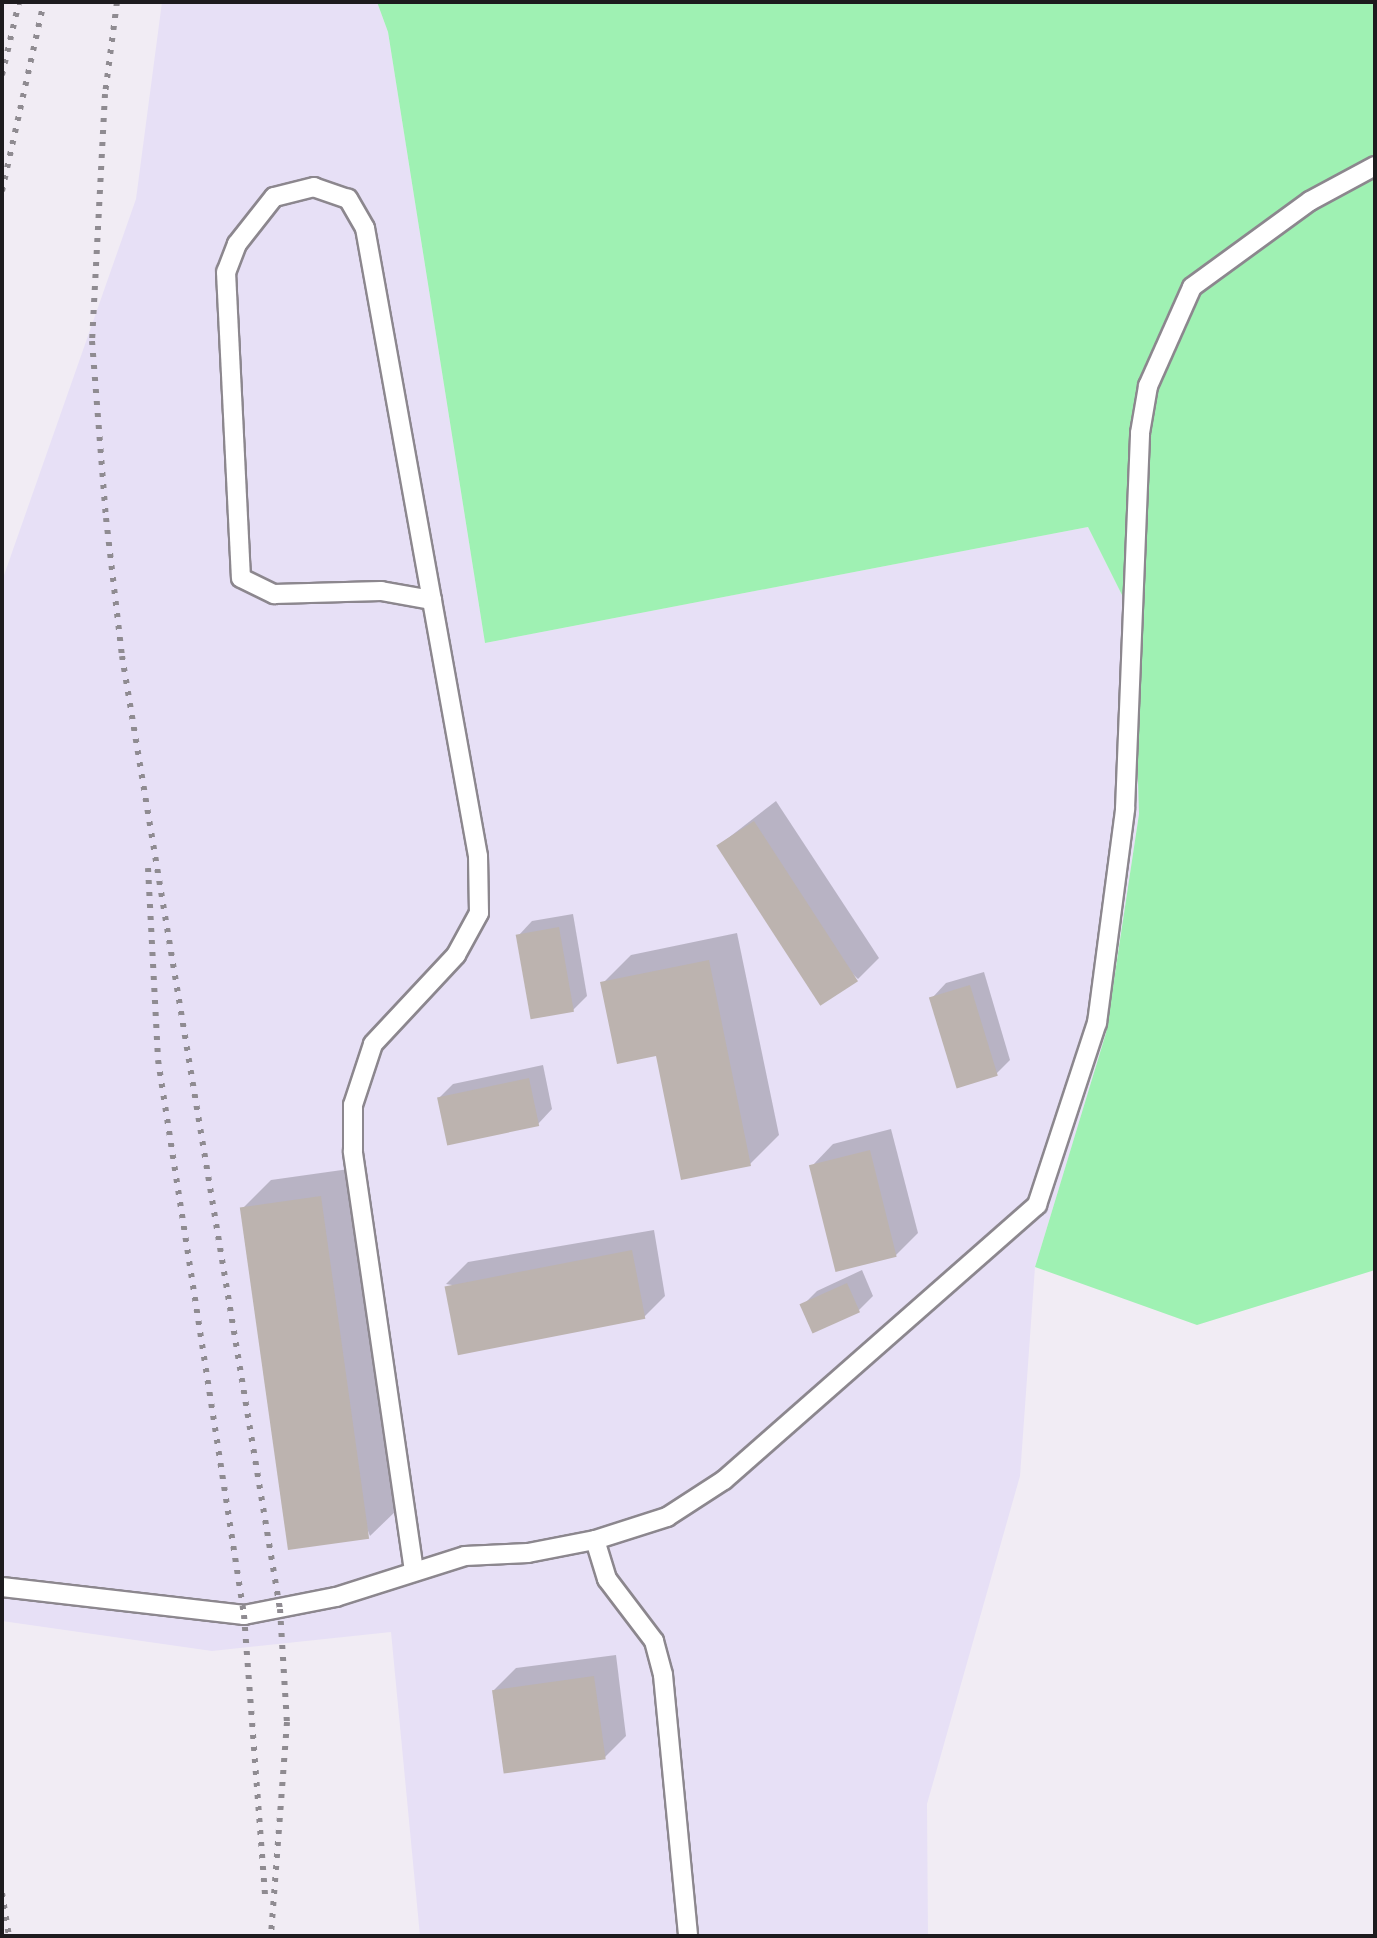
<!DOCTYPE html>
<style>
body{margin:0}
#map{position:relative;width:1377px;height:1938px;overflow:hidden;background:#f1ecf4;font-family:"PT Sans",sans-serif}
div>[style]{position:absolute}
.industrial>*{inset:0;background:#e7e0f6}
.green>*{inset:0;background:#9ff1b3}
.shadow>*{inset:0;background:#0003}
.building>*{inset:0;background:#bcb3af;transform-origin:0 0}
.roads{filter:drop-shadow(2px 0 #8c878e) drop-shadow(-2px 0 #8c878e) drop-shadow(0 2px #8c878e) drop-shadow(0 -2px #8c878e)}
.service>*{height:18px;margin:-9px;padding:0 9px;transform-origin:9px;border-radius:9px;background:#fff}
.rail>*{height:6px;margin-top:-3px;transform-origin:0;background:repeating-linear-gradient(90deg,#8f8b91 0 4px,transparent 0 12px)}
span{translate:-50% -50%;white-space:nowrap;text-align:center;line-height:1.15;-webkit-text-stroke:7px #fdfaff;paint-order:stroke}
.frame{position:absolute;inset:0;border:4px solid #1d1b1e;pointer-events:none}
</style>
<div id="map">
<div class="industrial">
<div style="clip-path:polygon(162px 2px,377px 2px,388px 32px,485px 643px,1088px 527px,1133px 617px,1139px 814px,1106px 1033px,1035px 1267px,1020px 1476px,927px 1804px,928px 1936px,420px 1936px,391px 1632px,212px 1651px,2px 1621px,2px 581px,136px 199px)"></div>
</div>
<div class="green">
<div style="clip-path:polygon(377px 2px,1375px 2px,1375px 1270px,1197px 1325px,1035px 1267px,1106px 1033px,1139px 814px,1133px 617px,1088px 527px,485px 643px,388px 32px)"></div>
</div>
<div class="shadow">
<div style="clip-path:polygon(776px 801px,879px 958px,858px 979px,718px 846px)"></div>
<div style="clip-path:polygon(573px 914px,587px 996px,573px 1010px,518px 936px,532px 921px)"></div>
<div style="clip-path:polygon(737px 933px,779px 1135px,750px 1164px,603px 983px,631px 955px)"></div>
<div style="clip-path:polygon(984px 972px,1010px 1060px,996px 1074px,932px 998px,946px 983px)"></div>
<div style="clip-path:polygon(543px 1065px,552px 1109px,538px 1124px,439px 1098px,453px 1084px)"></div>
<div style="clip-path:polygon(891px 1129px,918px 1233px,896px 1255px,812px 1166px,833px 1144px)"></div>
<div style="clip-path:polygon(349px 1169px,399px 1508px,370px 1536px,242px 1209px,271px 1180px)"></div>
<div style="clip-path:polygon(654px 1230px,665px 1296px,644px 1317px,446px 1284px,468px 1262px)"></div>
<div style="clip-path:polygon(862px 1270px,873px 1296px,859px 1310px,802px 1306px,817px 1291px)"></div>
<div style="clip-path:polygon(616px 1655px,626px 1736px,605px 1757px,494px 1690px,516px 1668px)"></div>
</div>
<div class="building">
<div style="left:754px;top:821px;width:191px;height:45px;rotate:57deg"></div>
<div style="left:559px;top:927px;width:86px;height:44px;rotate:80deg"></div>
<div style="clip-path:polygon(709px 960px,751px 1166px,681px 1180px,656px 1056px,617px 1064px,600px 982px)"></div>
<div style="left:970px;top:985px;width:95px;height:43px;rotate:73deg"></div>
<div style="left:529px;top:1078px;width:49px;height:94px;rotate:78deg"></div>
<div style="left:870px;top:1150px;width:110px;height:63px;rotate:76deg"></div>
<div style="left:321px;top:1196px;width:346px;height:82px;rotate:82deg"></div>
<div style="left:632px;top:1250px;width:70px;height:191px;rotate:79deg"></div>
<div style="left:847px;top:1283px;width:32px;height:52px;rotate:66deg"></div>
<div style="left:594px;top:1676px;width:84px;height:103px;rotate:82deg"></div>
</div>
<div class="roads">
<div class="service">
<div style="left:595px;top:1540px;width:76px;rotate:-17.7deg"></div>
<div style="left:667px;top:1517px;width:68px;rotate:-33deg"></div>
<div style="left:724px;top:1480px;width:417px;rotate:-41.3deg"></div>
<div style="left:1037px;top:1205px;width:192px;rotate:-71.8deg"></div>
<div style="left:1097px;top:1023px;width:216px;rotate:-82.5deg"></div>
<div style="left:1125px;top:809px;width:376px;rotate:-87.7deg"></div>
<div style="left:1140px;top:433px;width:48px;rotate:-80.3deg"></div>
<div style="left:1148px;top:386px;width:108px;rotate:-66deg"></div>
<div style="left:1192px;top:287px;width:146px;rotate:-36.1deg"></div>
<div style="left:1310px;top:201px;width:74px;rotate:-28.3deg"></div>
<div style="left:414px;top:1571px;width:424px;rotate:-98.3deg"></div>
<div style="left:353px;top:1151px;width:46px;rotate:-90deg"></div>
<div style="left:353px;top:1105px;width:64px;rotate:-71.8deg"></div>
<div style="left:373px;top:1044px;width:122px;rotate:-47deg"></div>
<div style="left:456px;top:955px;width:48px;rotate:-61.3deg"></div>
<div style="left:479px;top:913px;width:57px;rotate:-91deg"></div>
<div style="left:478px;top:856px;width:638px;rotate:-100.2deg"></div>
<div style="left:365px;top:228px;width:34px;rotate:-120deg"></div>
<div style="left:348px;top:199px;width:36px;rotate:-161deg"></div>
<div style="left:314px;top:187px;width:41px;rotate:166deg"></div>
<div style="left:274px;top:197px;width:60px;rotate:128.2deg"></div>
<div style="left:237px;top:244px;width:30px;rotate:111deg"></div>
<div style="left:226px;top:272px;width:306px;rotate:87.2deg"></div>
<div style="left:241px;top:578px;width:37px;rotate:26deg"></div>
<div style="left:274px;top:594px;width:107px;rotate:-1.6deg"></div>
<div style="left:381px;top:591px;width:52px;rotate:10deg"></div>
<div style="left:2px;top:1587px;width:244px;rotate:6.6deg"></div>
<div style="left:244px;top:1615px;width:94px;rotate:-11.1deg"></div>
<div style="left:336px;top:1597px;width:135px;rotate:-17.6deg"></div>
<div style="left:465px;top:1556px;width:63px;rotate:-2.7deg"></div>
<div style="left:528px;top:1553px;width:68px;rotate:-11deg"></div>
<div style="left:595px;top:1540px;width:41px;rotate:72.9deg"></div>
<div style="left:607px;top:1579px;width:78px;rotate:52.8deg"></div>
<div style="left:654px;top:1641px;width:35px;rotate:75deg"></div>
<div style="left:663px;top:1675px;width:262px;rotate:84.5deg"></div>
</div>
</div>
<div class="rail">
<div style="left:117px;top:2px;width:93px;rotate:97.4deg"></div>
<div style="left:105px;top:94px;width:247px;rotate:93deg"></div>
<div style="left:92px;top:341px;width:178px;rotate:85.5deg"></div>
<div style="left:106px;top:518px;width:139px;rotate:83.4deg"></div>
<div style="left:122px;top:656px;width:966px;rotate:80.59deg"></div>
<div style="left:280px;top:1609px;width:113px;rotate:86.5deg"></div>
<div style="left:287px;top:1722px;width:215px;rotate:94.3deg"></div>
<div style="left:2px;top:75px;width:75px;rotate:-76.9deg"></div>
<div style="left:2px;top:191px;width:194px;rotate:-77.5deg"></div>
<div style="left:148px;top:868px;width:192px;rotate:87deg"></div>
<div style="left:158px;top:1060px;width:562px;rotate:81.19deg"></div>
<div style="left:244px;top:1615px;width:282px;rotate:85.7deg"></div>
<div style="left:2px;top:1893px;width:44px;rotate:80.8deg"></div>
</div>
<div class="frame"></div>
</div>
